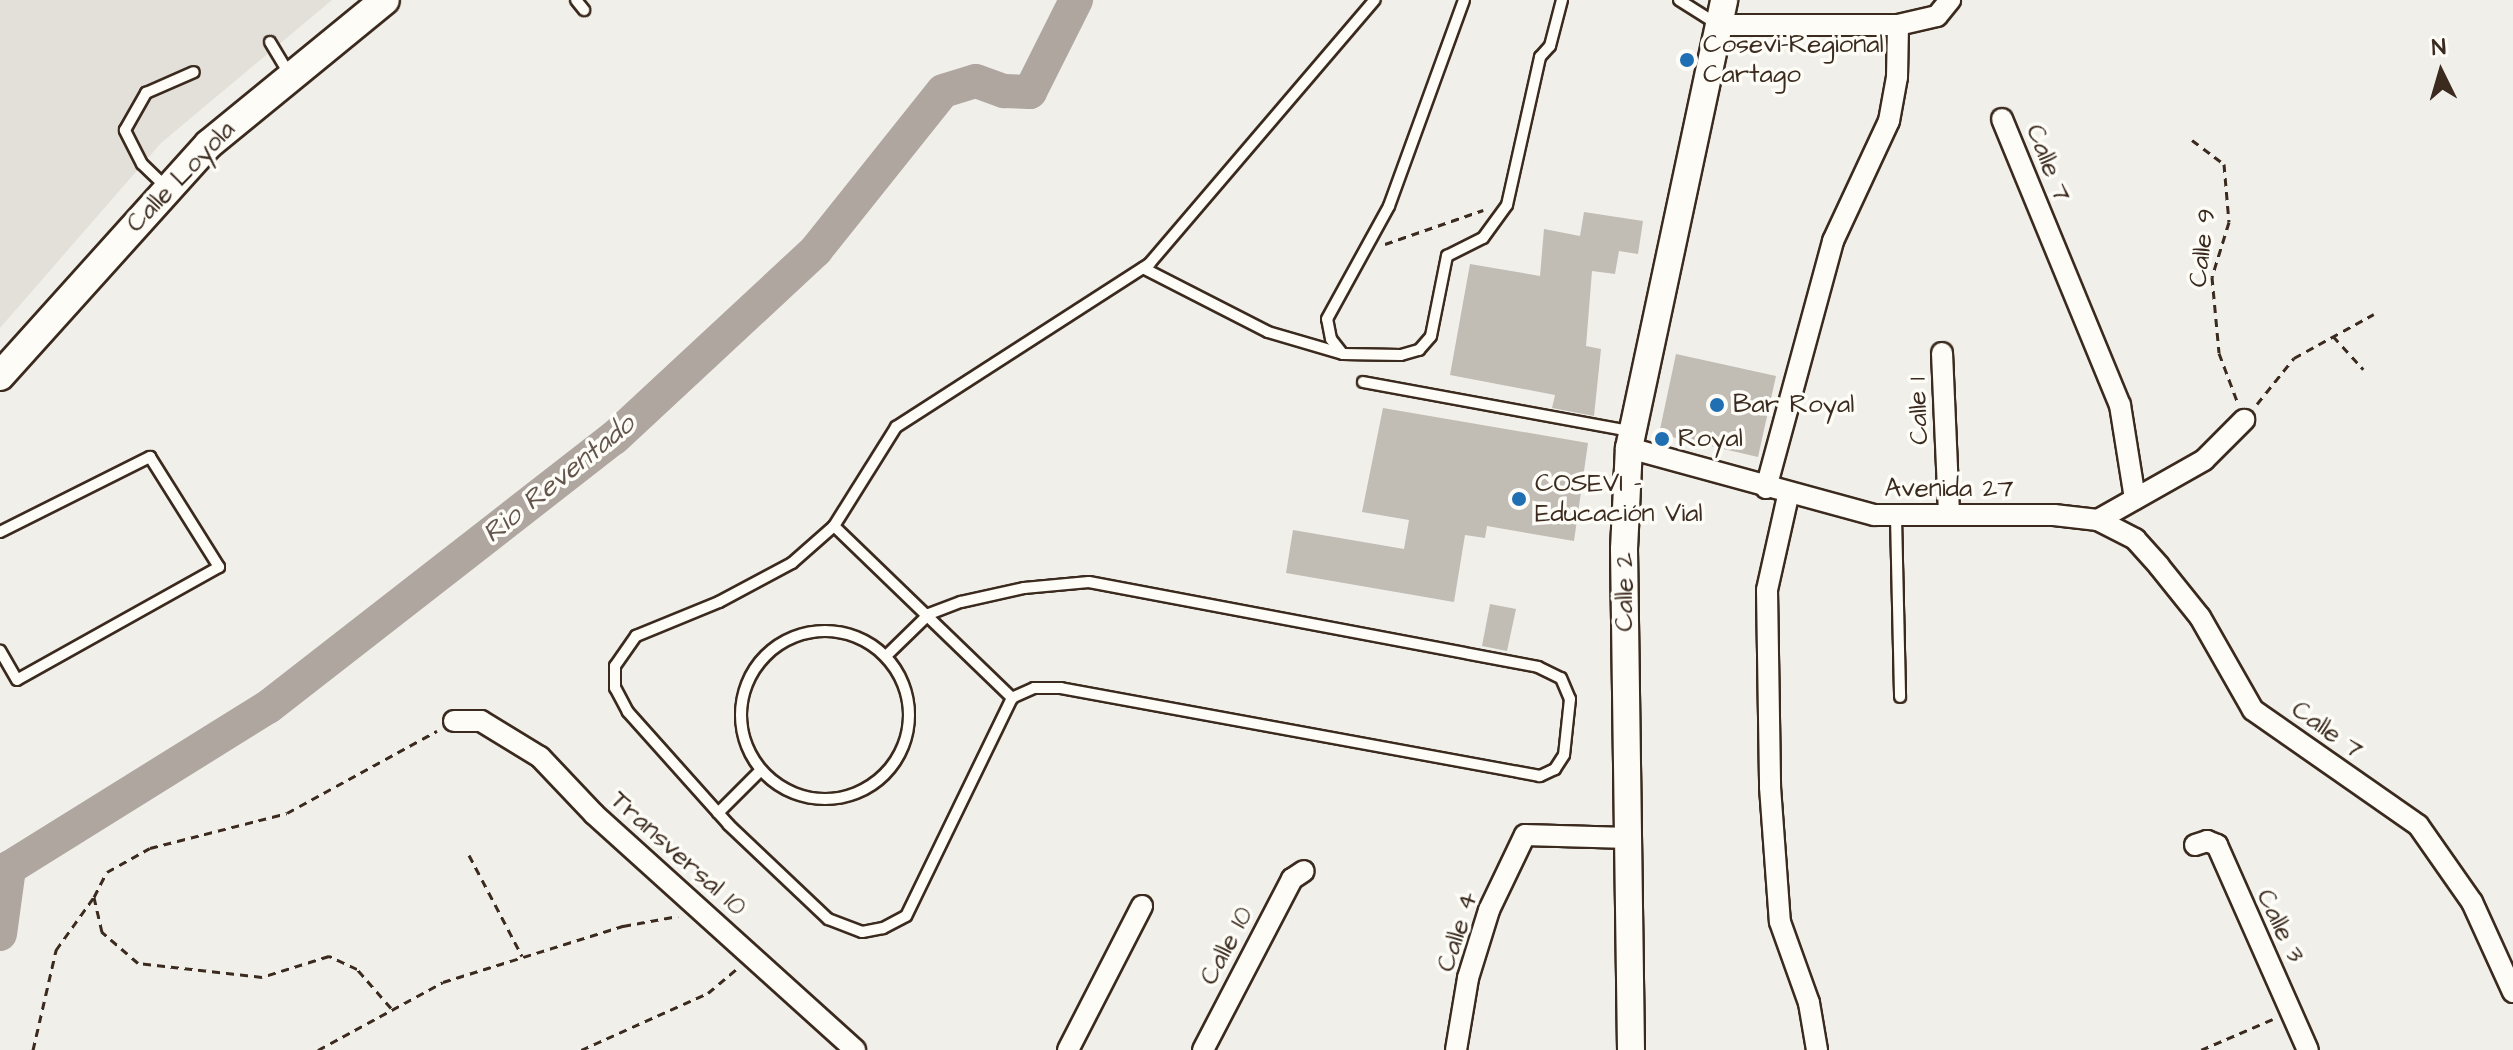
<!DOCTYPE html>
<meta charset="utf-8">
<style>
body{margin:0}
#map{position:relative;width:2513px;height:1050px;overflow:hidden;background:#f1efea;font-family:"Architects Daughter",sans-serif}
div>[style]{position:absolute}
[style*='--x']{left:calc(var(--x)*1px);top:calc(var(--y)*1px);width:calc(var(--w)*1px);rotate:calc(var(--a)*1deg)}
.built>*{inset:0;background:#e3e0da}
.river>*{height:34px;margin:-17px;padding:0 17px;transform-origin:17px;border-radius:17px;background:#aea69f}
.building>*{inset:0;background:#c1bcb4}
.path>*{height:3px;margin-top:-1.5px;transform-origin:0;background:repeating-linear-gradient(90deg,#3b2a1e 0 8px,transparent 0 14px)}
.roads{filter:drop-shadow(2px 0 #3b2a1e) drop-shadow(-2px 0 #3b2a1e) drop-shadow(0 2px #3b2a1e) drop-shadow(0 -2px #3b2a1e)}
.service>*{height:10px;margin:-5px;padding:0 5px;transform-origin:5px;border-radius:5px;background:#fdfcf7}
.service>.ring{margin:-5px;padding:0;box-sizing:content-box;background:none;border:10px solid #fdfcf7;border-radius:50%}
.minor>*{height:20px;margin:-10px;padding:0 10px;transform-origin:10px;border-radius:10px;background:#fdfcf7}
.tertiary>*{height:26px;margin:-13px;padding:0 13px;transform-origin:13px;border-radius:13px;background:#fdfcf7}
.secondary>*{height:28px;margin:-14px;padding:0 14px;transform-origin:14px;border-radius:14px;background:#fdfcf7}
.dots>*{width:22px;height:22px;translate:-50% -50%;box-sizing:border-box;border:4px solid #fdfcf7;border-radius:50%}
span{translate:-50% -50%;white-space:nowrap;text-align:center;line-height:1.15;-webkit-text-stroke:7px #fdfcf7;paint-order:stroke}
.poi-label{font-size:26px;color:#3b2a1e}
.left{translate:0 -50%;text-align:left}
.street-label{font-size:26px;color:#3b2a1e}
.water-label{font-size:28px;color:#63554b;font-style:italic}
.north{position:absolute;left:2401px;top:32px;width:80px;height:80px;-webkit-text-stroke:6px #fdfcf7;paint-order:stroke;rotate:355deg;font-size:22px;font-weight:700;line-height:32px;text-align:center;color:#3b2a1e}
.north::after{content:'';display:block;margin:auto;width:28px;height:36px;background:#3b2a1e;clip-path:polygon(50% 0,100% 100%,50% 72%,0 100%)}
</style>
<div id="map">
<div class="built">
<div style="clip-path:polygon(0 0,332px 0,161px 143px,0 328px)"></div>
</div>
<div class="river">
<div style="--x:0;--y:934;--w:67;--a:-82.2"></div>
<div style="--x:9;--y:868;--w:305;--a:-31.9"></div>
<div style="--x:268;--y:707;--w:438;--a:-37.9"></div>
<div style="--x:614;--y:438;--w:276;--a:-42.9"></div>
<div style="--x:816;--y:250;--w:203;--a:-51.4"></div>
<div style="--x:943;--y:91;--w:34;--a:-17"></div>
<div style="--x:976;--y:81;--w:30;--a:20"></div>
<div style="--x:1004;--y:91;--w:26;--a:2"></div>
<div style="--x:1030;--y:92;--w:103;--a:-63.4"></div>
</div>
<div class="building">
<div style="clip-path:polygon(1584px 212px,1643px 221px,1638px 254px,1619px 251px,1615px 274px,1592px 271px,1586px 346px,1601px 349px,1594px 416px,1552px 408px,1555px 395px,1450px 375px,1470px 264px,1540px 276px,1544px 229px,1580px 236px)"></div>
<div style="clip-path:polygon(1676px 354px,1776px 376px,1758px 457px,1659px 434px)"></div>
<div style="clip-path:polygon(1383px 408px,1588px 443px,1574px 541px,1487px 526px,1485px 538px,1465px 535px,1454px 602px,1286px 573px,1293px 530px,1404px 549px,1409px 520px,1362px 512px)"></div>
<div style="clip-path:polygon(1490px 604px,1516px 609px,1507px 651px,1482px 646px)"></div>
</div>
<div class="path">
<div style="--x:2192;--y:140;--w:40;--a:37"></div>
<div style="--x:2224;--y:164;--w:58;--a:85.1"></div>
<div style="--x:2229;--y:222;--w:58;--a:107.2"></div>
<div style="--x:2212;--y:277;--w:76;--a:84.7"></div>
<div style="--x:2219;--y:353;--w:51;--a:69.4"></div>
<div style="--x:1385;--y:244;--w:104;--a:-19.1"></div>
<div style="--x:2333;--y:336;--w:45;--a:47.7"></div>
<div style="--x:2257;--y:404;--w:59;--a:-51.2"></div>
<div style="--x:2294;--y:358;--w:91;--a:-28.8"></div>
<div style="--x:469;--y:855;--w:114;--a:62.3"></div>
<div style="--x:391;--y:1008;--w:52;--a:-131.1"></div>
<div style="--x:357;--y:969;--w:31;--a:-155"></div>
<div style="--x:329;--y:956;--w:70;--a:162.6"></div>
<div style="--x:262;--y:977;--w:125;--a:-173.6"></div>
<div style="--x:138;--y:963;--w:48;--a:-139.3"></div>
<div style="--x:102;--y:932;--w:36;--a:-103"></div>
<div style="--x:94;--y:897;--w:28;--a:-63"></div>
<div style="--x:107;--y:872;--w:49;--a:-29.2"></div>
<div style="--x:150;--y:848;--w:141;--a:-14.3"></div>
<div style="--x:287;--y:813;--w:171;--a:-28.7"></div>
<div style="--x:33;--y:1050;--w:103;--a:-77"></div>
<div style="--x:56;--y:950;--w:65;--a:-54.4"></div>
<div style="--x:318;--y:1050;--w:142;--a:-28.5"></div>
<div style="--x:443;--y:982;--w:189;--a:-17.3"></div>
<div style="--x:623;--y:926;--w:56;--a:-10.3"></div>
<div style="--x:581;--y:1050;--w:139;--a:-24.2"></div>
<div style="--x:708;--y:993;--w:39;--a:-40"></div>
<div style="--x:2201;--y:1050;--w:78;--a:-23.3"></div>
</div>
<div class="roads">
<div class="service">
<div style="--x:576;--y:0;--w:13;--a:51"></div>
<div style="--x:1679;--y:0;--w:45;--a:32.3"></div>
<div style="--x:270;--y:42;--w:37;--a:59"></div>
<div style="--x:166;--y:187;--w:33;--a:-136"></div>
<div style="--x:142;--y:164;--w:38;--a:-117"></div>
<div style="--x:125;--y:130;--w:43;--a:-60.4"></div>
<div style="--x:146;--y:93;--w:52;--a:-23.6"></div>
<div style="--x:1143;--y:268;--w:140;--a:27.1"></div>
<div style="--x:1268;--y:332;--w:78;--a:16.3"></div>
<div style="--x:1343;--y:354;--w:58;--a:1"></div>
<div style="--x:1401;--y:355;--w:19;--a:-16"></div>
<div style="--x:1419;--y:350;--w:18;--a:-49"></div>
<div style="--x:1431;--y:336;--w:82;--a:-78.7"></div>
<div style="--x:1447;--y:256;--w:40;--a:-26.6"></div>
<div style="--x:1483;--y:238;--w:41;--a:-54"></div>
<div style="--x:1507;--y:205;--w:152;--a:-77.4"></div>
<div style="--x:1540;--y:57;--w:15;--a:-48"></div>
<div style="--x:1550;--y:46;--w:48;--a:-75.4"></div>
<div style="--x:1342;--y:353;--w:18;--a:-128"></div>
<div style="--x:1331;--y:339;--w:20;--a:-101"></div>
<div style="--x:1327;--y:319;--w:129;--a:-61.2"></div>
<div style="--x:1389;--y:206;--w:219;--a:-70"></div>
<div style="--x:1363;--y:382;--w:271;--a:10.4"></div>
<div style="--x:1896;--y:517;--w:180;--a:88.7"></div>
<div style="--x:834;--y:526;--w:248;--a:44"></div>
<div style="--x:0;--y:532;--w:168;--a:-26.6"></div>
<div style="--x:150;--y:457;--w:130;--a:57.9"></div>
<div style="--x:219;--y:567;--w:231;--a:150.8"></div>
<div style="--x:17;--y:680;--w:34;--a:-120"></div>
<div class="ring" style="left:741px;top:631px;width:158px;height:158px"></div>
<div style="--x:886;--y:656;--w:60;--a:-44.3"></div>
<div style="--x:929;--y:614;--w:34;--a:-21"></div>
<div style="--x:961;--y:602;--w:65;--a:-12.5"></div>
<div style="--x:1024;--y:588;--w:65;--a:-5.3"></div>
<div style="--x:1089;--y:582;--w:457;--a:10.7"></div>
<div style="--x:1538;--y:667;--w:25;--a:26"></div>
<div style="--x:1561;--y:678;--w:23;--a:67"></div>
<div style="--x:1570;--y:699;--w:56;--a:96.1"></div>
<div style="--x:1564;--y:755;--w:17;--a:123"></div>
<div style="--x:1555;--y:769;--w:17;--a:155"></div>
<div style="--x:1540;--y:776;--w:487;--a:-169.6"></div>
<div style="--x:1061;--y:688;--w:27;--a:180"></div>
<div style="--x:1034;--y:688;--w:24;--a:156"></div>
<div style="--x:1012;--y:698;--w:242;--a:115.9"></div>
<div style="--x:906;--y:916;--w:26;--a:152"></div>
<div style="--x:883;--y:928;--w:21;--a:169"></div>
<div style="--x:862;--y:932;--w:36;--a:-159"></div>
<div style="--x:828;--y:919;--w:137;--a:-136.5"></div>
<div style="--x:729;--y:825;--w:152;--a:-131.8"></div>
<div style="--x:628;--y:712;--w:27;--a:-118"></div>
<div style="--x:615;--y:688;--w:22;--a:-90"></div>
<div style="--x:615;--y:666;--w:37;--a:-55"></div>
<div style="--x:636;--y:636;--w:90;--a:-22.3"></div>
<div style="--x:719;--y:602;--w:83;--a:-28.1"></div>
<div style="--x:792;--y:563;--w:56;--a:-41.4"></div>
<div style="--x:834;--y:526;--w:117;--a:-57.9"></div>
<div style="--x:896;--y:427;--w:302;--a:-32.8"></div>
<div style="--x:1150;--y:263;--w:346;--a:-49.5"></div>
<div style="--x:718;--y:813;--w:61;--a:-45"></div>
</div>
<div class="minor">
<div style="--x:1719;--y:25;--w:179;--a:0"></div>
<div style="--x:1898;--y:25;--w:40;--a:-13"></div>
<div style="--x:1937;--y:16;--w:21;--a:-51"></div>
<div style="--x:2002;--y:119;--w:309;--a:67.6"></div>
<div style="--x:2120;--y:405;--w:95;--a:80.9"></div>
<div style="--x:1942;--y:353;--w:162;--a:87.5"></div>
<div style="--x:1629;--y:448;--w:254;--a:15.3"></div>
<div style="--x:1874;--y:515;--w:180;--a:0"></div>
<div style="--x:2054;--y:515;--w:44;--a:6.5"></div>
<div style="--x:2098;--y:520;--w:122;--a:-29.5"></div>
<div style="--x:2204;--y:460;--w:57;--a:-45"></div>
<div style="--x:1766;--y:488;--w:256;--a:-74.8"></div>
<div style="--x:1833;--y:241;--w:132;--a:-65"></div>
<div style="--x:1889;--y:121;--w:45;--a:-79.7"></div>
<div style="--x:1897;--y:77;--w:52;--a:-88.9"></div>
<div style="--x:1788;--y:496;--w:96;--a:102.6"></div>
<div style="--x:1767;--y:590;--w:197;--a:89.1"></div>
<div style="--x:1770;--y:787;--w:135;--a:85.8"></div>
<div style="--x:1780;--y:922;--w:86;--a:70.3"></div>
<div style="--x:1809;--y:1003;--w:48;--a:80.3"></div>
<div style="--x:2098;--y:520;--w:42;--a:27.2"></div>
<div style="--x:2135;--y:539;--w:36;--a:48"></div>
<div style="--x:2159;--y:566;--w:65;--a:51.2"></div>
<div style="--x:2200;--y:617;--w:107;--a:60.3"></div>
<div style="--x:2253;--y:710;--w:201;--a:34.9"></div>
<div style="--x:2418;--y:825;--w:94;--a:55"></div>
<div style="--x:2472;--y:902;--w:99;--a:65.5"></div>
<div style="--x:454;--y:721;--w:27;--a:0"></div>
<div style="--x:481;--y:721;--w:69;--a:31.4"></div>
<div style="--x:540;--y:757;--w:79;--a:46.5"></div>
<div style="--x:594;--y:814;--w:352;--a:42.1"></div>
<div style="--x:2195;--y:845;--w:13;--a:-18"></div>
<div style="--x:2207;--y:841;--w:11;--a:22"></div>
<div style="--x:2217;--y:845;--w:224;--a:66.1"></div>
<div style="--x:1068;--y:1050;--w:162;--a:-62.8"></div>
<div style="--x:1203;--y:1050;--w:193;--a:-62.5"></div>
<div style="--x:1292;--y:879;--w:14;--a:-34"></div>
<div style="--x:1456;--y:1050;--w:73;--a:-80.5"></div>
<div style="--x:1468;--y:978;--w:71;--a:-72.8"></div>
<div style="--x:1489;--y:910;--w:83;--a:-64.4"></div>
<div style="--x:1525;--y:835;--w:102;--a:1.7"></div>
</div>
<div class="tertiary">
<div style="--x:1631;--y:1050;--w:501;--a:-90.8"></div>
<div style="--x:1624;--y:549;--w:101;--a:-87.2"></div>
<div style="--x:1629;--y:448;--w:458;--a:-78"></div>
</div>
<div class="secondary">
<div style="--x:0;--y:376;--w:312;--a:-48"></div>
<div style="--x:209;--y:144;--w:227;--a:-39.3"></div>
</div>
</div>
<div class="dots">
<div style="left:1687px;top:60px;background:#1f6fb2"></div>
<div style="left:1717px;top:405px;background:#1f6fb2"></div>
<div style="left:1662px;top:439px;background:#1f6fb2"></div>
<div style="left:1519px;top:499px;background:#1f6fb2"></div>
</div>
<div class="poi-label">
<span class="left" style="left:1703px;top:60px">Cosevi-Regional<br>Cartago</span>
<span class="left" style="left:1733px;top:405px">Bar Royal</span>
<span class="left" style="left:1678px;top:439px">Royal</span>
<span class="left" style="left:1535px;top:499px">COSEVI -<br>Educación Vial</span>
</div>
<div class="street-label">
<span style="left:2048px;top:163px;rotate:68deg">Calle 7</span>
<span style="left:181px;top:177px;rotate:-46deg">Calle Loyola</span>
<span style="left:2203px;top:248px;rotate:-83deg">Calle 9</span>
<span style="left:1919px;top:411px;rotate:-92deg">Calle 1</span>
<span style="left:1949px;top:489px">Avenida 27</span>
<span style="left:1625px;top:592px;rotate:-90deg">Calle 2</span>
<span style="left:2327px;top:730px;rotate:35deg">Calle 7</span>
<span style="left:678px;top:854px;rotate:42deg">Transversal 10</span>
<span style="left:2280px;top:926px;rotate:64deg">Calle 3</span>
<span style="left:1458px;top:932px;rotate:-72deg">Calle 4</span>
<span style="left:1227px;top:946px;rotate:-62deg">Calle 10</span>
</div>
<div class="water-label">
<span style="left:559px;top:479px;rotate:-39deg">Rio Reventado</span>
</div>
<div class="north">N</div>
</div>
